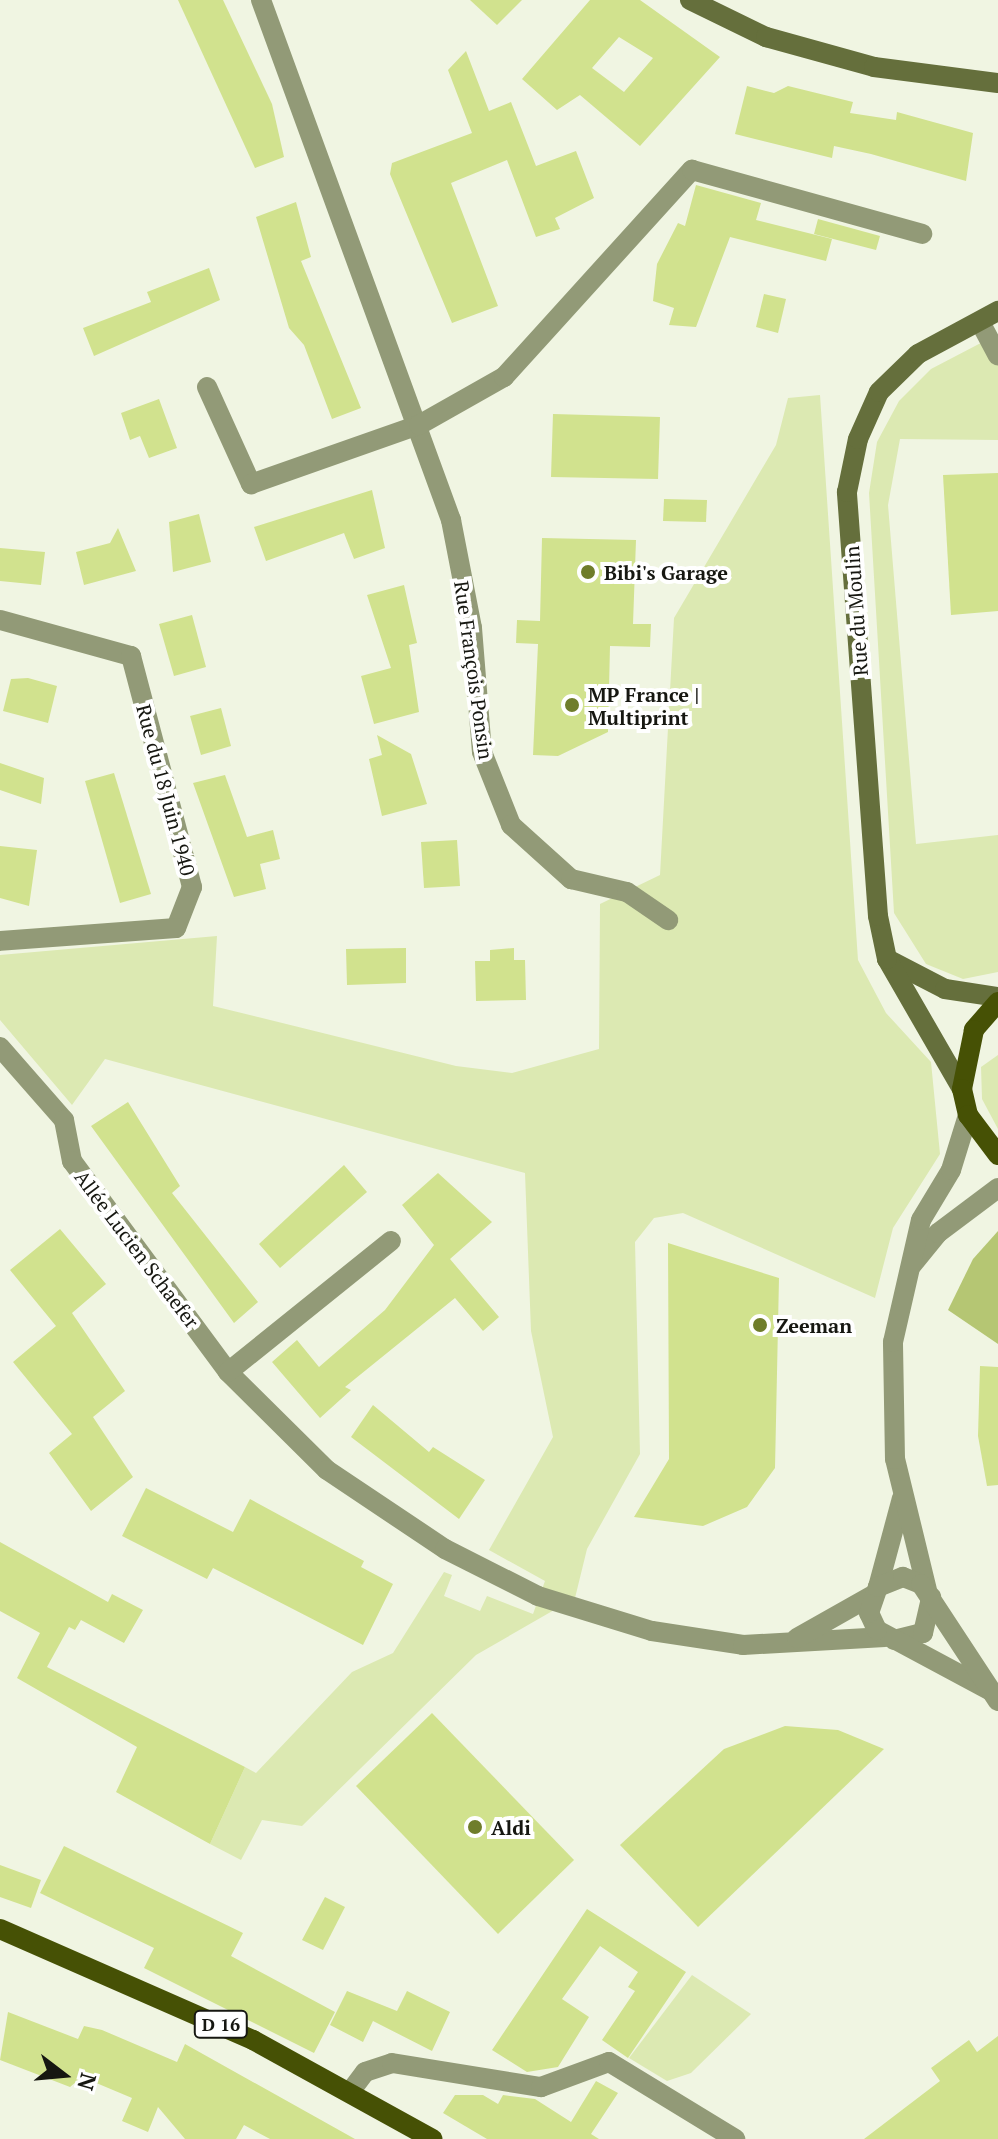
<!DOCTYPE html>
<meta charset="utf-8">
<style>
body{margin:0}
#map{position:relative;width:998px;height:2139px;overflow:hidden;background:#f0f5e2;font-family:"PT Serif",serif}
div>[style]{position:absolute}
[style*='--x']{left:calc(var(--x)*1px);top:calc(var(--y)*1px);width:calc(var(--w)*1px);rotate:calc(var(--a)*1deg)}
.green>*{inset:0;background:#dce9b2}
.water>*{inset:0;background:#b5c673}
.building>*{inset:0;background:#d1e28e}
.minor>*{height:20px;margin:-10px;padding:0 10px;transform-origin:10px;border-radius:10px;background:#929a77}
.secondary>*{height:20px;margin:-10px;padding:0 10px;transform-origin:10px;border-radius:10px;background:#656f3c}
.primary>*{height:20px;margin:-10px;padding:0 10px;transform-origin:10px;border-radius:10px;background:#465105}
.dots>*{width:22px;height:22px;translate:-50% -50%;box-sizing:border-box;border:4px solid #fff;border-radius:50%}
span{translate:-50% -50%;white-space:nowrap;text-align:center;line-height:1.15;-webkit-text-stroke:8px #fff;paint-order:stroke}
.shield-label span{padding:2px 6px;background:#fff;border:2px solid;border-radius:6px;-webkit-text-stroke-width:0}
.shield-label{font-size:18px;color:#161711;font-weight:700}
.poi-label{font-size:20px;color:#161711;font-weight:700}
.left{translate:0 -50%;text-align:left}
.street-label{font-size:20px;color:#161711}
.north{position:absolute;left:24px;top:2035px;width:80px;height:80px;-webkit-text-stroke:6px #fff;paint-order:stroke;rotate:106deg;font-size:22px;font-weight:700;line-height:32px;text-align:center;color:#161711}
.north::after{content:'';display:block;margin:auto;width:28px;height:36px;background:#161711;clip-path:polygon(50% 0,100% 100%,50% 72%,0 100%)}
</style>
<div id="map">
<div class="green">
<div style="clip-path:polygon(998px 334px,998px 440px,900px 439px,888px 505px,916px 844px,998px 835px,998px 972px,963px 979px,926px 964px,894px 913px,869px 493px,877px 442px,899px 401px,931px 369px)"></div>
<div style="clip-path:polygon(820px 395px,858px 960px,886px 1013px,931px 1062px,940px 1154px,893px 1228px,875px 1298px,683px 1213px,654px 1218px,635px 1242px,640px 1454px,587px 1549px,575px 1598px,476px 1655px,302px 1826px,262px 1820px,241px 1860px,210px 1844px,245px 1767px,256px 1773px,352px 1672px,393px 1653px,444px 1572px,452px 1575px,444px 1596px,480px 1611px,487px 1596px,533px 1614px,545px 1581px,489px 1550px,553px 1437px,531px 1331px,525px 1173px,105px 1059px,72px 1105px,0 1020px,0 955px,217px 936px,213px 1006px,456px 1066px,512px 1073px,599px 1049px,600px 904px,660px 875px,674px 618px,776px 445px,788px 398px)"></div>
<div style="clip-path:polygon(998px 1055px,998px 1129px,982px 1099px,981px 1067px)"></div>
<div style="clip-path:polygon(692px 1975px,751px 2014px,691px 2073px,667px 2081px,629px 2058px)"></div>
</div>
<div class="water">
<div style="clip-path:polygon(998px 1231px,998px 1344px,948px 1310px,973px 1259px)"></div>
</div>
<div class="building">
<div style="clip-path:polygon(178px 0,223px 0,272px 104px,284px 157px,255px 168px)"></div>
<div style="clip-path:polygon(470px 0,522px 0,497px 25px)"></div>
<div style="clip-path:polygon(evenodd,590px 0,640px 0,720px 57px,640px 146px,580px 95px,557px 110px,522px 79px,590px 0,619px 37px,653px 58px,624px 92px,592px 68px,619px 37px)"></div>
<div style="clip-path:polygon(466px 51px,489px 111px,511px 102px,536px 166px,576px 151px,594px 198px,555px 218px,560px 229px,536px 237px,507px 160px,451px 183px,498px 306px,452px 323px,390px 174px,392px 163px,472px 133px,448px 70px)"></div>
<div style="clip-path:polygon(747px 86px,774px 93px,788px 86px,853px 102px,850px 113px,896px 120px,897px 112px,973px 133px,966px 181px,871px 154px,834px 146px,832px 158px,735px 134px)"></div>
<div style="clip-path:polygon(696px 185px,761px 203px,756px 220px,832px 239px,826px 261px,730px 237px,696px 327px,669px 325px,674px 308px,653px 301px,657px 264px,678px 223px,685px 226px)"></div>
<div style="clip-path:polygon(296px 202px,311px 257px,301px 261px,361px 408px,332px 419px,304px 345px,289px 328px,256px 217px)"></div>
<div style="clip-path:polygon(818px 219px,880px 236px,876px 250px,814px 234px)"></div>
<div style="clip-path:polygon(209px 268px,220px 300px,94px 356px,83px 328px,151px 302px,147px 292px)"></div>
<div style="clip-path:polygon(764px 294px,786px 299px,778px 333px,756px 327px)"></div>
<div style="clip-path:polygon(159px 399px,177px 448px,149px 458px,140px 436px,130px 440px,121px 413px)"></div>
<div style="clip-path:polygon(553px 414px,660px 417px,658px 479px,551px 477px)"></div>
<div style="clip-path:polygon(998px 473px,998px 611px,951px 615px,943px 475px)"></div>
<div style="clip-path:polygon(372px 490px,385px 548px,354px 559px,344px 533px,266px 561px,254px 527px)"></div>
<div style="clip-path:polygon(664px 499px,707px 500px,706px 522px,663px 521px)"></div>
<div style="clip-path:polygon(199px 514px,211px 562px,173px 572px,169px 522px)"></div>
<div style="clip-path:polygon(118px 528px,136px 571px,84px 585px,76px 552px,110px 543px)"></div>
<div style="clip-path:polygon(542px 538px,636px 540px,633px 624px,651px 624px,650px 647px,610px 646px,608px 732px,558px 756px,533px 755px,538px 644px,516px 643px,517px 620px,540px 621px)"></div>
<div style="clip-path:polygon(0 548px,45px 552px,41px 585px,0 581px)"></div>
<div style="clip-path:polygon(404px 585px,417px 643px,409px 645px,419px 712px,374px 724px,361px 676px,391px 668px,367px 595px)"></div>
<div style="clip-path:polygon(192px 615px,206px 667px,174px 676px,159px 624px)"></div>
<div style="clip-path:polygon(28px 678px,57px 686px,48px 723px,3px 711px,11px 679px)"></div>
<div style="clip-path:polygon(221px 708px,231px 746px,201px 755px,190px 716px)"></div>
<div style="clip-path:polygon(377px 735px,411px 754px,427px 804px,382px 816px,369px 759px,382px 755px)"></div>
<div style="clip-path:polygon(0 763px,44px 778px,41px 804px,0 790px)"></div>
<div style="clip-path:polygon(114px 773px,151px 894px,120px 903px,85px 781px)"></div>
<div style="clip-path:polygon(225px 775px,247px 837px,273px 830px,280px 859px,260px 864px,266px 889px,234px 897px,193px 783px)"></div>
<div style="clip-path:polygon(457px 840px,460px 886px,424px 888px,421px 842px)"></div>
<div style="clip-path:polygon(0 846px,37px 850px,29px 906px,0 898px)"></div>
<div style="clip-path:polygon(406px 948px,406px 983px,347px 985px,346px 949px)"></div>
<div style="clip-path:polygon(514px 948px,514px 960px,525px 960px,526px 1000px,476px 1001px,475px 961px,490px 961px,490px 950px)"></div>
<div style="clip-path:polygon(128px 1102px,180px 1186px,172px 1193px,258px 1302px,234px 1323px,91px 1126px)"></div>
<div style="clip-path:polygon(344px 1165px,367px 1192px,280px 1268px,259px 1244px)"></div>
<div style="clip-path:polygon(438px 1173px,492px 1222px,450px 1259px,499px 1317px,483px 1331px,455px 1298px,345px 1387px,351px 1390px,320px 1418px,272px 1362px,297px 1340px,319px 1367px,385px 1310px,434px 1245px,402px 1205px)"></div>
<div style="clip-path:polygon(60px 1229px,106px 1284px,72px 1313px,125px 1391px,93px 1417px,133px 1477px,91px 1511px,49px 1453px,72px 1434px,13px 1362px,56px 1326px,10px 1270px)"></div>
<div style="clip-path:polygon(668px 1243px,779px 1278px,775px 1468px,747px 1507px,703px 1526px,634px 1517px,669px 1459px)"></div>
<div style="clip-path:polygon(980px 1366px,998px 1367px,998px 1485px,987px 1486px,978px 1436px)"></div>
<div style="clip-path:polygon(373px 1405px,429px 1452px,433px 1447px,485px 1480px,459px 1519px,351px 1437px)"></div>
<div style="clip-path:polygon(146px 1488px,233px 1532px,250px 1499px,364px 1561px,361px 1567px,393px 1584px,363px 1645px,213px 1568px,207px 1579px,122px 1536px)"></div>
<div style="clip-path:polygon(0 1542px,108px 1602px,112px 1594px,143px 1610px,124px 1643px,81px 1620px,75px 1630px,69px 1627px,47px 1667px,245px 1767px,210px 1844px,116px 1792px,137px 1747px,17px 1678px,40px 1633px,0 1611px)"></div>
<div style="clip-path:polygon(432px 1713px,574px 1860px,498px 1934px,356px 1786px)"></div>
<div style="clip-path:polygon(785px 1726px,838px 1730px,884px 1749px,698px 1927px,620px 1845px,724px 1749px)"></div>
<div style="clip-path:polygon(64px 1846px,243px 1933px,231px 1956px,335px 2012px,314px 2053px,144px 1968px,154px 1948px,40px 1893px)"></div>
<div style="clip-path:polygon(0 1865px,41px 1880px,31px 1908px,0 1897px)"></div>
<div style="clip-path:polygon(325px 1897px,345px 1907px,323px 1950px,302px 1940px)"></div>
<div style="clip-path:polygon(587px 1909px,686px 1972px,628px 2058px,602px 2040px,635px 1991px,628px 1987px,638px 1972px,600px 1946px,562px 1999px,589px 2017px,558px 2067px,527px 2072px,492px 2050px)"></div>
<div style="clip-path:polygon(347px 1991px,397px 2011px,407px 1991px,450px 2012px,432px 2051px,373px 2021px,363px 2042px,330px 2025px)"></div>
<div style="clip-path:polygon(8px 2012px,78px 2039px,84px 2026px,102px 2030px,177px 2062px,185px 2044px,355px 2139px,270px 2139px,244px 2125px,236px 2139px,185px 2139px,158px 2107px,148px 2132px,122px 2121px,132px 2098px,82px 2077px,70px 2087px,0 2060px)"></div>
<div style="clip-path:polygon(998px 2036px,998px 2139px,864px 2139px,940px 2081px,931px 2068px,969px 2040px,977px 2052px)"></div>
<div style="clip-path:polygon(596px 2081px,618px 2093px,591px 2134px,599px 2139px,487px 2139px,443px 2113px,455px 2095px,483px 2095px,498px 2104px,503px 2095px,535px 2099px,571px 2122px)"></div>
</div>
<div class="minor">
<div style="--x:261;--y:0;--w:554;--a:69.93"></div>
<div style="--x:451;--y:520;--w:110;--a:79"></div>
<div style="--x:472;--y:628;--w:124;--a:85.4"></div>
<div style="--x:482;--y:752;--w:79;--a:68.3"></div>
<div style="--x:511;--y:825;--w:81;--a:42"></div>
<div style="--x:571;--y:879;--w:57;--a:13.1"></div>
<div style="--x:627;--y:892;--w:50;--a:34.3"></div>
<div style="--x:980;--y:322;--w:38;--a:62"></div>
<div style="--x:207;--y:387;--w:107;--a:65.6"></div>
<div style="--x:251;--y:484;--w:178;--a:-19.4"></div>
<div style="--x:419;--y:425;--w:98;--a:-29.5"></div>
<div style="--x:504;--y:377;--w:280;--a:-47.8"></div>
<div style="--x:692;--y:170;--w:239;--a:15.5"></div>
<div style="--x:0;--y:620;--w:136;--a:15.4"></div>
<div style="--x:131;--y:656;--w:239;--a:75.2"></div>
<div style="--x:192;--y:887;--w:44;--a:111.3"></div>
<div style="--x:176;--y:928;--w:176;--a:175.8"></div>
<div style="--x:0;--y:1047;--w:97;--a:48.8"></div>
<div style="--x:64;--y:1120;--w:42;--a:79"></div>
<div style="--x:72;--y:1161;--w:262;--a:53.5"></div>
<div style="--x:228;--y:1372;--w:139;--a:44.7"></div>
<div style="--x:327;--y:1470;--w:142;--a:33.8"></div>
<div style="--x:445;--y:1549;--w:104;--a:26.8"></div>
<div style="--x:538;--y:1596;--w:119;--a:17.1"></div>
<div style="--x:652;--y:1631;--w:92;--a:8.7"></div>
<div style="--x:743;--y:1645;--w:142;--a:-3.2"></div>
<div style="--x:912;--y:1265;--w:41;--a:-50.9"></div>
<div style="--x:938;--y:1233;--w:75;--a:-36.9"></div>
<div style="--x:228;--y:1372;--w:209;--a:-38.8"></div>
<div style="--x:878;--y:1587;--w:92;--a:-74.9"></div>
<div style="--x:927;--y:1590;--w:135;--a:-103.7"></div>
<div style="--x:895;--y:1459;--w:117;--a:-91"></div>
<div style="--x:893;--y:1342;--w:125;--a:-77.1"></div>
<div style="--x:921;--y:1220;--w:58;--a:-59"></div>
<div style="--x:951;--y:1170;--w:58;--a:-72.8"></div>
<div style="--x:797;--y:1638;--w:87;--a:-29.5"></div>
<div style="--x:894;--y:1640;--w:30;--a:-14"></div>
<div style="--x:923;--y:1633;--w:37;--a:-77"></div>
<div style="--x:989;--y:1690;--w:127;--a:-151.8"></div>
<div style="--x:877;--y:1630;--w:19;--a:-115"></div>
<div style="--x:869;--y:1613;--w:28;--a:-71"></div>
<div style="--x:878;--y:1587;--w:27;--a:-22"></div>
<div style="--x:903;--y:1577;--w:19;--a:21"></div>
<div style="--x:921;--y:1584;--w:140;--a:56.7"></div>
<div style="--x:350;--y:2092;--w:25;--a:-53"></div>
<div style="--x:365;--y:2072;--w:28;--a:-18"></div>
<div style="--x:392;--y:2063;--w:151;--a:9.2"></div>
<div style="--x:541;--y:2087;--w:72;--a:-20.2"></div>
<div style="--x:609;--y:2062;--w:148;--a:31.4"></div>
</div>
<div class="secondary">
<div style="--x:690;--y:0;--w:85;--a:26"></div>
<div style="--x:766;--y:37;--w:112;--a:15.5"></div>
<div style="--x:874;--y:67;--w:125;--a:7.4"></div>
<div style="--x:887;--y:959;--w:65;--a:27.3"></div>
<div style="--x:945;--y:989;--w:54;--a:8.6"></div>
<div style="--x:962;--y:1089;--w:150;--a:-120"></div>
<div style="--x:887;--y:959;--w:44;--a:-101.8"></div>
<div style="--x:878;--y:916;--w:425;--a:-94.2"></div>
<div style="--x:847;--y:492;--w:54;--a:-78.3"></div>
<div style="--x:858;--y:439;--w:51;--a:-65.9"></div>
<div style="--x:879;--y:392;--w:54;--a:-44.3"></div>
<div style="--x:918;--y:354;--w:91;--a:-28.3"></div>
</div>
<div class="primary">
<div style="--x:998;--y:1002;--w:37;--a:131"></div>
<div style="--x:974;--y:1030;--w:60;--a:101.5"></div>
<div style="--x:962;--y:1089;--w:27;--a:77"></div>
<div style="--x:968;--y:1115;--w:50;--a:53.1"></div>
<div style="--x:0;--y:1929;--w:276;--a:23.7"></div>
<div style="--x:253;--y:2040;--w:205;--a:28.9"></div>
</div>
<div class="dots">
<div style="left:588px;top:572px;background:#6f7d2b"></div>
<div style="left:572px;top:705px;background:#6f7d2b"></div>
<div style="left:760px;top:1325px;background:#6f7d2b"></div>
<div style="left:475px;top:1827px;background:#6f7d2b"></div>
</div>
<div class="shield-label">
<span style="left:221px;top:2024px">D 16</span>
</div>
<div class="poi-label">
<span class="left" style="left:604px;top:572px">Bibi's Garage</span>
<span class="left" style="left:588px;top:706px">MP France |<br>Multiprint</span>
<span class="left" style="left:776px;top:1325px">Zeeman</span>
<span class="left" style="left:491px;top:1827px">Aldi</span>
</div>
<div class="street-label">
<span style="left:856px;top:611px;rotate:-94deg">Rue du Moulin</span>
<span style="left:474px;top:670px;rotate:82deg">Rue François Ponsin</span>
<span style="left:166px;top:790px;rotate:75deg">Rue du 18 Juin 1940</span>
<span style="left:137px;top:1249px;rotate:53deg">Allée Lucien Schaefer</span>
</div>
<div class="north">N</div>
</div>
